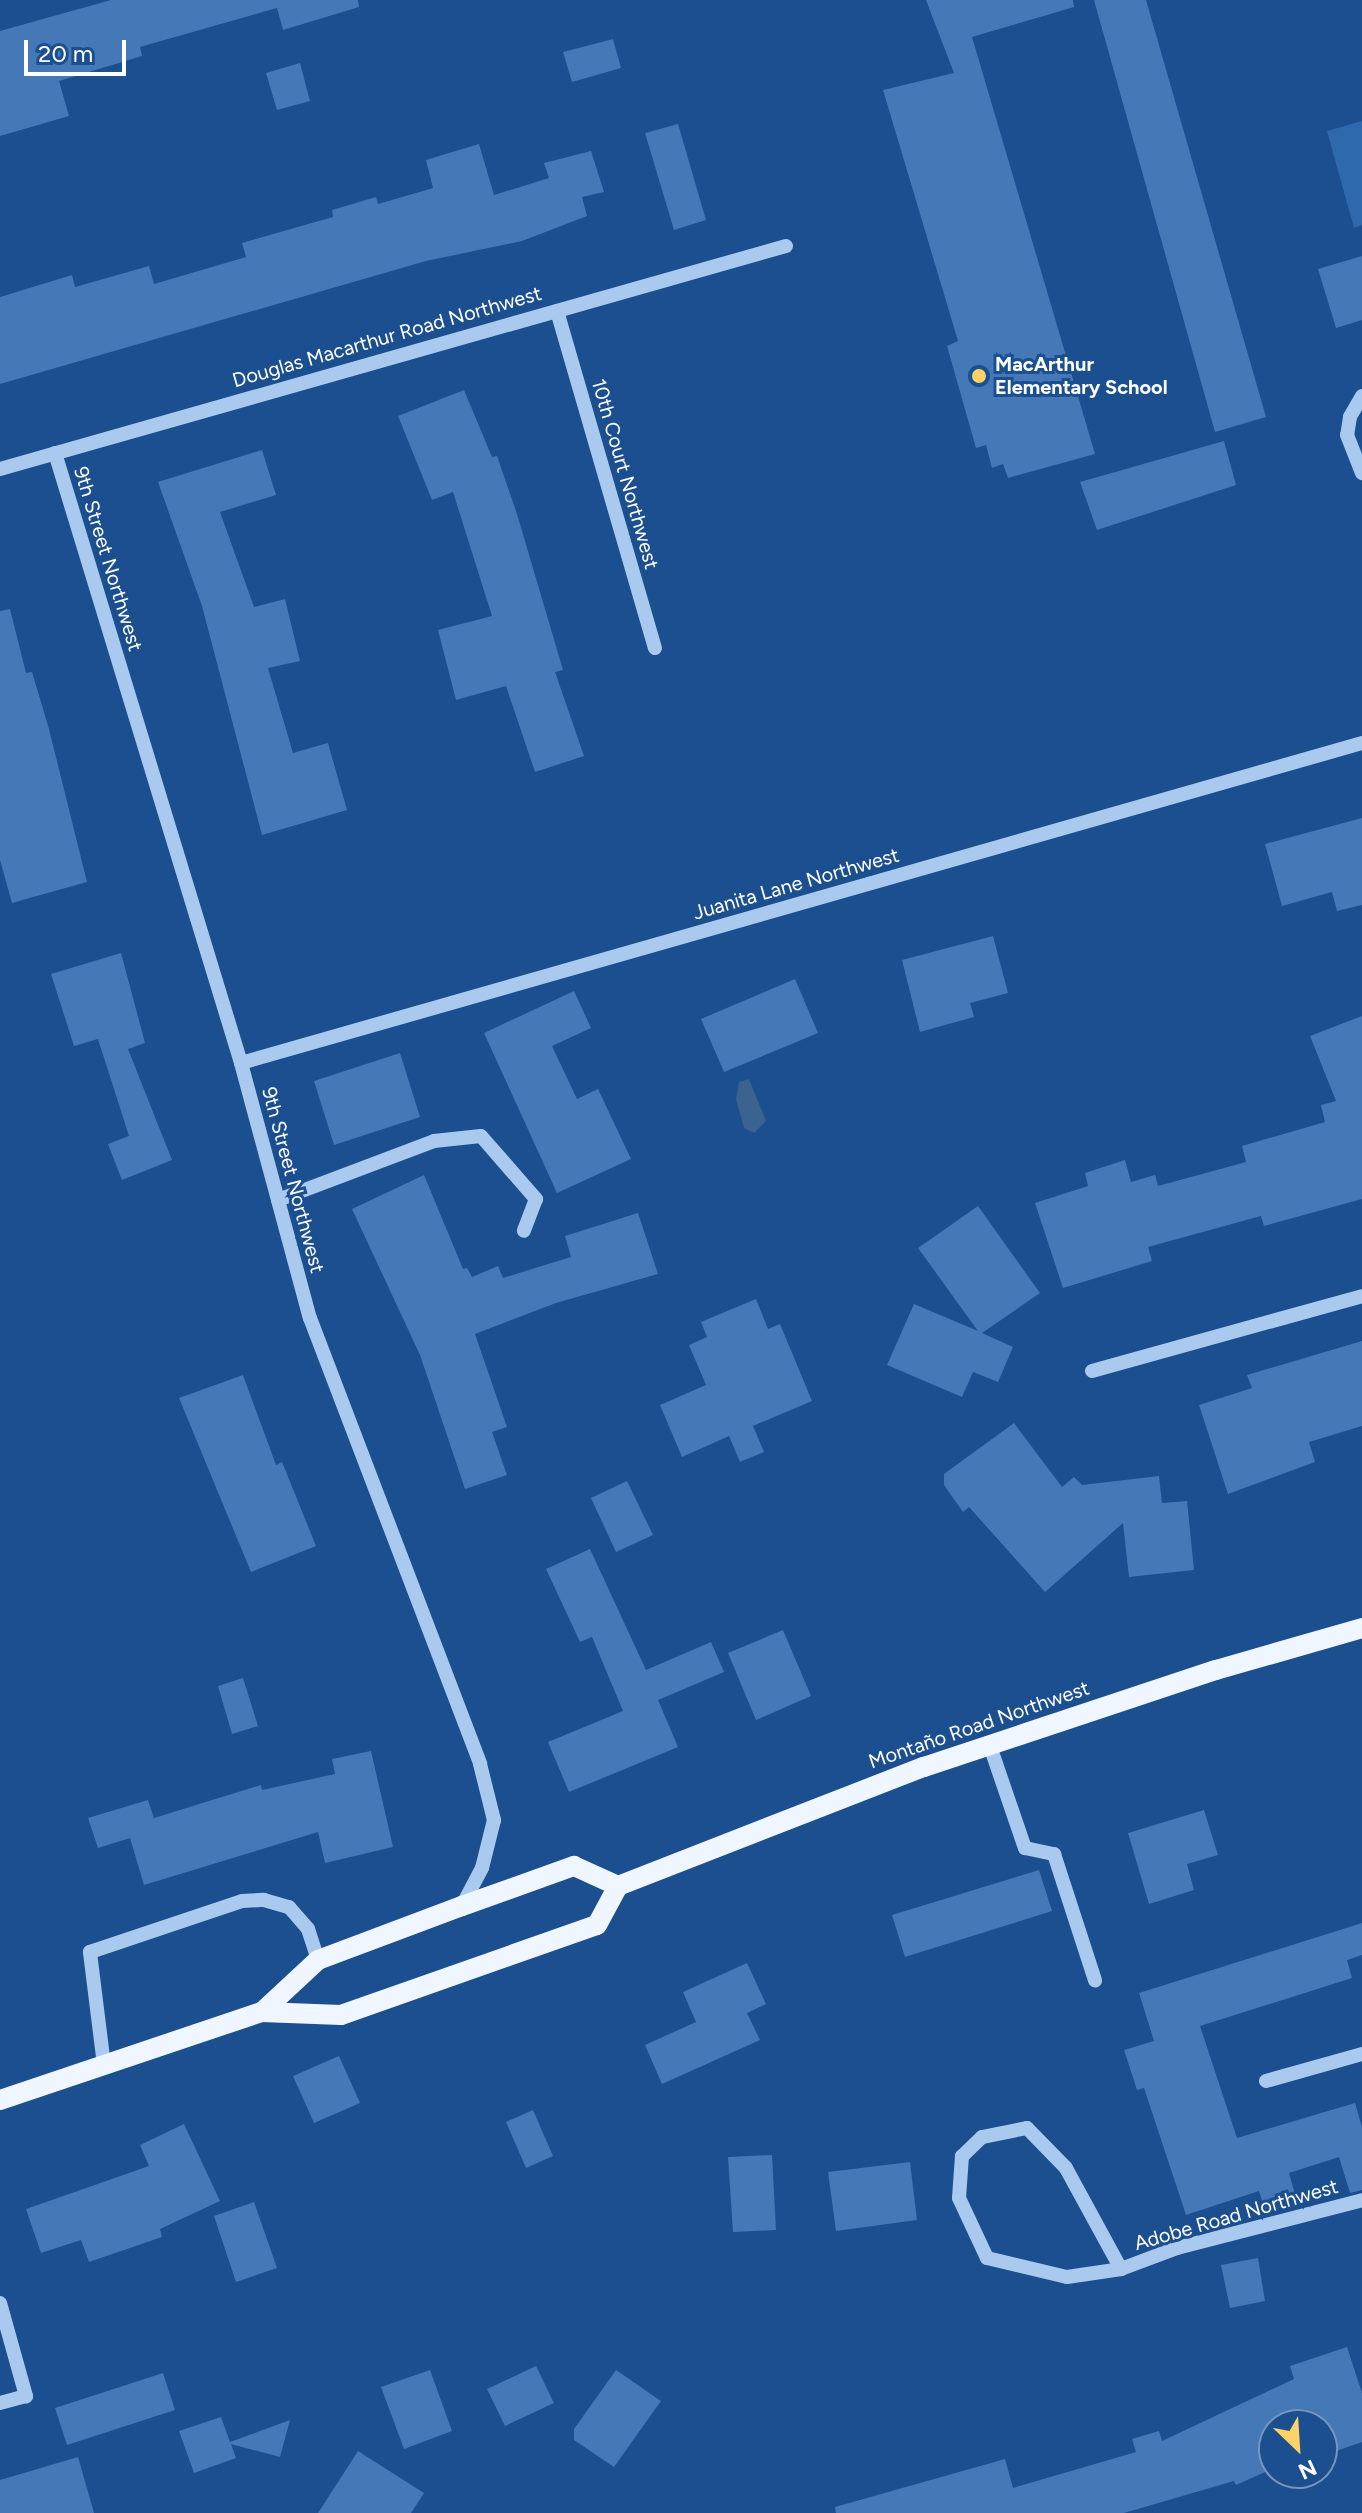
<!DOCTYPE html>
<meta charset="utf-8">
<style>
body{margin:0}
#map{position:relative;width:1362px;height:2513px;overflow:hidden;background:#1b4f8f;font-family:Figtree,sans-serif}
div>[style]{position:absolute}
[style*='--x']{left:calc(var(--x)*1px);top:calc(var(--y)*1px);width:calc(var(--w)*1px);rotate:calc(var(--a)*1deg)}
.green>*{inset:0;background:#2e69ad}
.water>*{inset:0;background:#3c6290}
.building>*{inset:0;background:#4478b7}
.minor>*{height:14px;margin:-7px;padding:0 7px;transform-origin:7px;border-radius:7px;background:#a9c9ee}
.major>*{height:20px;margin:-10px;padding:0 10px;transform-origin:10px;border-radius:10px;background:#f0f6ff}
.dots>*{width:22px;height:22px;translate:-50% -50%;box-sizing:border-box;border:4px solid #1b4f8f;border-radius:50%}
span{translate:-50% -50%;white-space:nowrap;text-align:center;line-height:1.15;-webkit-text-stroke:6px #1b4f8f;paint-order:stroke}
.street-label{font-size:20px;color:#fff}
.poi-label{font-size:20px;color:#fff;font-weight:700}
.left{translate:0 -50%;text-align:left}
.north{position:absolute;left:1258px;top:2409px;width:80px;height:80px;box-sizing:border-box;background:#1b4f8f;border:2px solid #7695bc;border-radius:50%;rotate:155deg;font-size:22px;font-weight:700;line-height:32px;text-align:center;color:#fff}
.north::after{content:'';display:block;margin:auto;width:28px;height:36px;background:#ffd166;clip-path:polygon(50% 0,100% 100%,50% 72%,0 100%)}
.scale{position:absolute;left:24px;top:40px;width:102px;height:36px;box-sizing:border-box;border:4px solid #fff;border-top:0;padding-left:10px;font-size:24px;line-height:28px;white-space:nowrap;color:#fff;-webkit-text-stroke:6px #1b4f8f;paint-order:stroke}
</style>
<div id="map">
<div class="green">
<div style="clip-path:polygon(1362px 121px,1362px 225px,1354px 228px,1327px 131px)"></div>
</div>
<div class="water">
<div style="clip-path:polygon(749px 1079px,766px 1121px,754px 1133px,744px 1128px,736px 1099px,739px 1082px)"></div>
</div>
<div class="building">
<div style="clip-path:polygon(111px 0,358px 0,359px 7px,283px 30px,277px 8px,140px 47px,142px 56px,59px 81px,69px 116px,0 136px,0 31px)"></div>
<div style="clip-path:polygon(926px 0,1073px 0,1074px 7px,972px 37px,1095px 454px,1008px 478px,1003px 464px,992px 468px,986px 445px,976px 448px,947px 346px,958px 341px,883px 90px,954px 73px)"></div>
<div style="clip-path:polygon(1094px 0,1146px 0,1266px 417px,1215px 432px)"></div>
<div style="clip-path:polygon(613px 39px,621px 68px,572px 82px,563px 52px)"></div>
<div style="clip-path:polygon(300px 63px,310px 101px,277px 110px,266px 73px)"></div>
<div style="clip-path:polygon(678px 124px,706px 220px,674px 230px,645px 133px)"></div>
<div style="clip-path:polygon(479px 144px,494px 195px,549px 178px,544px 163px,591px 151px,604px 192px,582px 197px,587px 216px,522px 241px,426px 261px,0 384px,0 297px,72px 275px,75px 287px,149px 266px,154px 284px,246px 257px,242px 243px,333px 217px,332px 210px,376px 197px,378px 204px,433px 188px,426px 160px)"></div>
<div style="clip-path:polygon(1362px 256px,1362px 320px,1336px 328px,1318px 269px)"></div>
<div style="clip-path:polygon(464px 390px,492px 457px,497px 456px,517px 514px,563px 670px,555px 672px,584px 756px,535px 772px,506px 686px,456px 700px,438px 630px,492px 616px,453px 492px,432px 500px,398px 416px)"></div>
<div style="clip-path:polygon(1224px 441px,1236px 485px,1097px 530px,1080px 482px)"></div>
<div style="clip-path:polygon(262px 450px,276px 495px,220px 512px,254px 607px,285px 599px,300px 661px,268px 668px,293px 753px,328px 743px,347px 810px,262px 835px,202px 606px,158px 482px)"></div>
<div style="clip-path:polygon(10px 609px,26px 673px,32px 672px,49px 729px,87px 882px,12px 903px,0 860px,0 611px)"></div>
<div style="clip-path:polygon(1362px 818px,1362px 905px,1337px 911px,1332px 892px,1282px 906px,1265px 844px)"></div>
<div style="clip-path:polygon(993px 936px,1008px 993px,970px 1003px,974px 1017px,920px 1032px,902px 960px)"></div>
<div style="clip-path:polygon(121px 953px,145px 1043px,128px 1049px,172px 1160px,122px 1180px,108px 1144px,129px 1136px,98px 1039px,74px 1046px,51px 974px)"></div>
<div style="clip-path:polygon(795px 979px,818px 1033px,724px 1072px,701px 1019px)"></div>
<div style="clip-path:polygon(574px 991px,591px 1028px,552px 1046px,577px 1099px,598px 1089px,631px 1159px,557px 1193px,484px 1033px)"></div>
<div style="clip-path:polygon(1362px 1016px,1362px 1199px,1264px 1226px,1261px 1216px,1148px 1247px,1152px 1261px,1063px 1288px,1035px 1203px,1088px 1186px,1085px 1173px,1125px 1160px,1131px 1182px,1155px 1175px,1158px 1186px,1246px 1162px,1242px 1146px,1325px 1122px,1321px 1105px,1336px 1101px,1310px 1036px)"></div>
<div style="clip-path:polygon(400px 1053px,420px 1117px,334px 1145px,314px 1081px)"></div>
<div style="clip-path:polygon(424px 1175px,463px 1269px,467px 1268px,472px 1277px,498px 1266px,503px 1278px,571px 1257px,565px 1236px,638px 1213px,658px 1274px,556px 1303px,475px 1334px,507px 1427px,492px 1432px,507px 1475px,465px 1489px,420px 1355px,352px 1209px)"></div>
<div style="clip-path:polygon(978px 1206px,1040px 1293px,982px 1333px,1013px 1347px,998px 1382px,973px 1372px,962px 1397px,887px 1365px,914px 1304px,978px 1331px,918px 1248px)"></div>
<div style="clip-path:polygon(756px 1299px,768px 1329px,780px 1324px,812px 1401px,753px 1426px,764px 1452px,740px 1462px,729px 1436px,682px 1457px,660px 1405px,706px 1385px,689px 1345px,707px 1337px,701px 1322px)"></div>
<div style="clip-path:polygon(1362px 1341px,1362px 1426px,1309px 1442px,1315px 1462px,1228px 1494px,1199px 1405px,1252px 1388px,1247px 1375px)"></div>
<div style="clip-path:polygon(243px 1375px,276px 1465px,282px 1462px,316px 1546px,251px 1572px,179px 1398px)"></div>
<div style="clip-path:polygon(1014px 1423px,1062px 1487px,1074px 1477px,1082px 1485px,1159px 1476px,1162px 1503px,1187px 1501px,1194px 1570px,1129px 1577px,1123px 1523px,1045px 1592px,969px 1507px,963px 1512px,944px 1485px,944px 1474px)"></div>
<div style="clip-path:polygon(627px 1481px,653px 1535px,616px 1552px,591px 1498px)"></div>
<div style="clip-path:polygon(590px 1549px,646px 1670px,711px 1642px,724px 1672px,658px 1700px,678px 1747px,569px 1792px,548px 1742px,623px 1711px,592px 1637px,580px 1642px,546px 1569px)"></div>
<div style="clip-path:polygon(783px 1630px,811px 1696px,756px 1720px,728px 1653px)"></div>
<div style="clip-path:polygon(243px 1678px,258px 1726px,232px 1734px,218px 1686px)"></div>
<div style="clip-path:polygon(371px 1751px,393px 1847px,325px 1863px,318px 1832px,144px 1885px,130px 1838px,98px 1848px,88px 1818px,148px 1800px,154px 1818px,261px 1785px,262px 1790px,335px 1774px,332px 1759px)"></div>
<div style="clip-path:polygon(1204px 1810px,1218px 1855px,1187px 1864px,1194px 1890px,1149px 1904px,1128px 1833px)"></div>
<div style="clip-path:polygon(1039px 1870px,1052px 1911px,905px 1957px,892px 1915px)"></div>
<div style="clip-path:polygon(1362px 1923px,1362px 1955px,1347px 1960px,1352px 1978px,1200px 2026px,1237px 2138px,1355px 2103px,1362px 2127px,1362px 2190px,1350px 2193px,1339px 2157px,1289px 2173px,1297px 2201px,1265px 2211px,1259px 2191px,1186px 2215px,1144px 2088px,1137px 2090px,1124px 2050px,1154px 2041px,1139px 1993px)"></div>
<div style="clip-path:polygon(747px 1963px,766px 2004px,747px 2013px,760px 2040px,662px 2084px,645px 2045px,696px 2022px,683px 1992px)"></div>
<div style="clip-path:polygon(339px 2056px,360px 2103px,314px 2123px,293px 2076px)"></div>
<div style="clip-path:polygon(533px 2110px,553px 2156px,526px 2168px,506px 2122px)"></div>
<div style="clip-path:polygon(184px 2124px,220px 2201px,160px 2229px,162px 2237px,89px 2262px,81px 2240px,41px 2253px,26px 2209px,149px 2166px,140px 2145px)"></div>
<div style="clip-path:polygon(772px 2155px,776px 2230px,733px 2232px,728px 2157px)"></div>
<div style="clip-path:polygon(910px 2162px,917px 2220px,836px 2231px,828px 2172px)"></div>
<div style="clip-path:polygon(254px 2202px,277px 2268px,236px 2282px,214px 2216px)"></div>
<div style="clip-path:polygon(1258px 2258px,1265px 2301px,1230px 2308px,1221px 2265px)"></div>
<div style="clip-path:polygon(1347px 2347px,1362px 2393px,1362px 2442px,1322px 2456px,1322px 2425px,1274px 2425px,1274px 2468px,1236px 2485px,1234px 2481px,1124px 2513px,836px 2513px,835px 2507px,1005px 2459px,1013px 2488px,1136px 2452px,1132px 2439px,1159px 2431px,1162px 2441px,1294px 2379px,1290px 2366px)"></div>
<div style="clip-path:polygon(536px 2366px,554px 2403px,505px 2426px,487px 2389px)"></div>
<div style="clip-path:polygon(430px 2370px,452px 2431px,404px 2449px,381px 2387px)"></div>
<div style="clip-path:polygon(616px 2370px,661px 2401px,614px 2467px,574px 2440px,574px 2429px)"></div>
<div style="clip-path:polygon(163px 2373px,175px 2410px,67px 2445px,55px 2408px)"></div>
<div style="clip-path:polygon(221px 2417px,230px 2442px,290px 2420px,280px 2457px,231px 2444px,236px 2458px,194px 2473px,179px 2431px)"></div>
<div style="clip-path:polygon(358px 2451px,424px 2493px,411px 2513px,318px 2513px)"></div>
<div style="clip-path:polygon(78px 2457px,94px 2513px,0 2513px,0 2480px)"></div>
</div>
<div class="minor">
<div style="--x:557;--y:311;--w:351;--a:73.8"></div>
<div style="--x:1362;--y:396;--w:24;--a:120"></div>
<div style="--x:1350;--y:417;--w:18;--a:99"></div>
<div style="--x:1347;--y:435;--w:41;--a:68.5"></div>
<div style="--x:55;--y:453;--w:638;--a:73.04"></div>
<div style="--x:241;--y:1063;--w:264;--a:74.9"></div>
<div style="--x:310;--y:1318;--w:477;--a:69.1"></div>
<div style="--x:480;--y:1764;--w:58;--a:76"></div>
<div style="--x:494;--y:1820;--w:49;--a:104"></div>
<div style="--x:482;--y:1868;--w:43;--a:117.8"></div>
<div style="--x:0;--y:469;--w:817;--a:-15.84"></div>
<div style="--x:241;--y:1063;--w:1166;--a:-15.93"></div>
<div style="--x:278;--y:1200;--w:167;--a:-20.7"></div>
<div style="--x:434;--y:1141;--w:47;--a:-6.1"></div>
<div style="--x:481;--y:1136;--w:84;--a:48.9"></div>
<div style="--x:536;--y:1199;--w:34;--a:111"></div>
<div style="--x:1092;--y:1371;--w:280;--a:-15.5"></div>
<div style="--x:990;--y:1746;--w:108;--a:71.1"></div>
<div style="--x:1025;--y:1848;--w:30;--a:12"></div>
<div style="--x:1054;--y:1854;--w:133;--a:72"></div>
<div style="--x:104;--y:2065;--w:114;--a:-97.1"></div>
<div style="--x:90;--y:1952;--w:160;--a:-18.5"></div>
<div style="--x:242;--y:1901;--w:22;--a:-3"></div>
<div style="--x:264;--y:1900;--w:26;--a:16"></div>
<div style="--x:289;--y:1907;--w:29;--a:49"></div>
<div style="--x:308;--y:1929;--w:33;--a:72"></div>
<div style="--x:1266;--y:2081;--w:100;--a:-15.7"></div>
<div style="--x:1121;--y:2269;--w:115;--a:-118.6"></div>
<div style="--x:1066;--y:2168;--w:56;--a:-134.3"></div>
<div style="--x:1027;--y:2128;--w:46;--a:168.7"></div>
<div style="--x:982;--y:2137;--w:28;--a:136"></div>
<div style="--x:962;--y:2156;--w:42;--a:94.1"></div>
<div style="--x:959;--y:2198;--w:66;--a:65"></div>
<div style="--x:987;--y:2258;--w:82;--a:13.4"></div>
<div style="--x:1067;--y:2277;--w:55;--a:-8.4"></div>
<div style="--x:1121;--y:2269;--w:60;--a:-20.6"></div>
<div style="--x:1177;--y:2248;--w:191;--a:-14.5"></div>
<div style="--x:0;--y:2303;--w:97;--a:74.4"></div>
<div style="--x:26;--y:2396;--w:27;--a:165"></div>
</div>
<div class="major">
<div style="--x:262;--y:2012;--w:76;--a:-42.9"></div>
<div style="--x:318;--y:1960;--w:154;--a:-20.6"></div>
<div style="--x:462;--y:1906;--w:119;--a:-19.7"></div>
<div style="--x:574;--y:1866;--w:48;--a:24.4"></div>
<div style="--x:0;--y:2100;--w:276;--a:-18.6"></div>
<div style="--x:262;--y:2012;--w:79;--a:2.2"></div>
<div style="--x:341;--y:2015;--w:271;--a:-19.4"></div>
<div style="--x:597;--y:1925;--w:44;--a:-61.7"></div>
<div style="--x:618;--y:1886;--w:328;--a:-21.3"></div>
<div style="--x:924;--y:1767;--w:308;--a:-18.4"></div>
<div style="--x:1216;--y:1670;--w:152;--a:-16"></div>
</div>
<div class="dots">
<div style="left:979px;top:376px;background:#ffd166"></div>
</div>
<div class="street-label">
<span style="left:387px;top:337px;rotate:-16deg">Douglas Macarthur Road Northwest</span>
<span style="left:625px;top:474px;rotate:74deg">10th Court Northwest</span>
<span style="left:108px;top:559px;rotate:73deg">9th Street Northwest</span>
<span style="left:796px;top:884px;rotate:-16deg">Juanita Lane Northwest</span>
<span style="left:293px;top:1180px;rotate:75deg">9th Street Northwest</span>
<span style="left:979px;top:1725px;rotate:-19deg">Montaño Road Northwest</span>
<span style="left:1236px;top:2215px;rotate:-16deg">Adobe Road Northwest</span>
</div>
<div class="poi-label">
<span class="left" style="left:995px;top:376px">MacArthur<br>Elementary School</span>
</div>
<div class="north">N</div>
<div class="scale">20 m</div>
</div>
